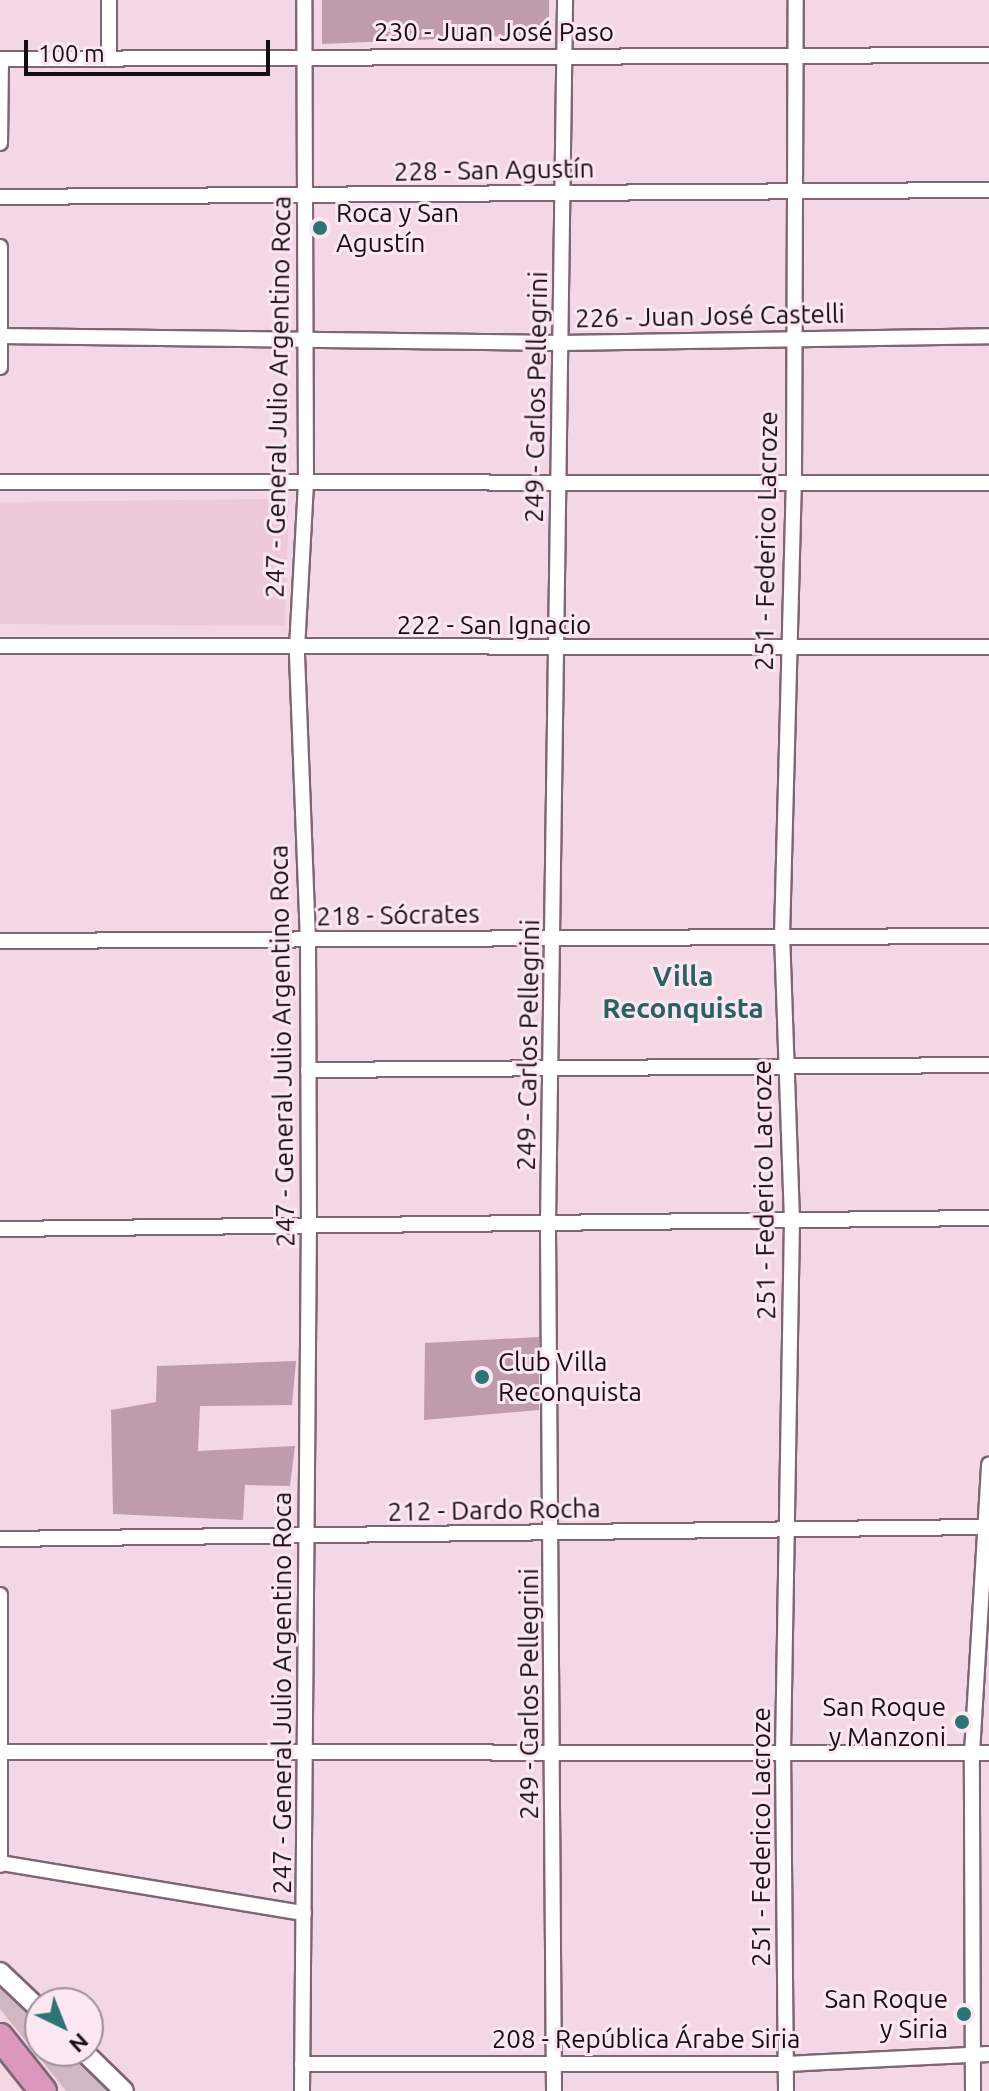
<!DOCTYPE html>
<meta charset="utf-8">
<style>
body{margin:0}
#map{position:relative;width:989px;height:2091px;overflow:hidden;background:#f3d7e5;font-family:Ubuntu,sans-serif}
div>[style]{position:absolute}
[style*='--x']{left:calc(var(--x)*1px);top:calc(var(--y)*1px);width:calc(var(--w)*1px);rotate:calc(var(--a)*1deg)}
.built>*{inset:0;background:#ecc9db}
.green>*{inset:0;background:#d1b6c3}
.building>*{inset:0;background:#be9cae}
.roads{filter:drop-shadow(2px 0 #7e6673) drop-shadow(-2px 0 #7e6673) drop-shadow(0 2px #7e6673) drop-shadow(0 -2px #7e6673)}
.minor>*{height:14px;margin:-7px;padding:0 7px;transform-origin:7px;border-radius:7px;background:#fff}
.tertiary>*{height:18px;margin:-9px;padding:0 9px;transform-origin:9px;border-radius:9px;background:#fff}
.motorway>*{height:26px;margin:-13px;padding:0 13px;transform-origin:13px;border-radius:13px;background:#dc97bc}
.dots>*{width:22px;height:22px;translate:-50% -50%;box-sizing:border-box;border:4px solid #fce6f1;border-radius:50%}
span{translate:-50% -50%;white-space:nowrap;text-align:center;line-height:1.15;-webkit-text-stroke:6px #fce6f1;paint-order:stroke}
.street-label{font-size:26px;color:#170e12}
.poi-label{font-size:26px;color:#170e12}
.left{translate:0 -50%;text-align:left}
.right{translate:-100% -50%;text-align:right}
.neighbourhood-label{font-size:28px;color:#286262;font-weight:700}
.north{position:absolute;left:24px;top:1987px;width:80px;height:80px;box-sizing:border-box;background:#fce6f1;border:2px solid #a09098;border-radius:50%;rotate:137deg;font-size:22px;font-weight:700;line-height:32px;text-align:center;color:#170e12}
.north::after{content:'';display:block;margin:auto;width:28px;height:36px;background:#2b7575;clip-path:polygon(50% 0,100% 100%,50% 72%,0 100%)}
.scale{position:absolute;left:24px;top:40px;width:246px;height:36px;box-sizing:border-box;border:4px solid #170e12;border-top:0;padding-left:10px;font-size:24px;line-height:28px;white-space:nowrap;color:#170e12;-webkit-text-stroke:6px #fce6f1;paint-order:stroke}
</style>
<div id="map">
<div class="built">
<div style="clip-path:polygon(289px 499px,285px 626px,0 624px,0 502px)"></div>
</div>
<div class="green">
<div style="clip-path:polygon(0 1986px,40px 2025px,40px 2051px,67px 2051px,108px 2091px,66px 2091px,0 2009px)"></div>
</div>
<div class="building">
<div style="clip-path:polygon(322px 0,549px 0,549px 34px,322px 44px)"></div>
<div style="clip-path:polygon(539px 1337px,539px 1410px,424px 1420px,425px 1343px)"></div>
<div style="clip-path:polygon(296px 1361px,292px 1405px,200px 1406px,198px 1451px,295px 1446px,290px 1486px,245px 1485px,243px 1520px,113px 1514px,111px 1410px,156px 1402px,157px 1366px)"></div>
</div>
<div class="roads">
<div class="minor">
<div style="--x:0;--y:59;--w:989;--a:-0.23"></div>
<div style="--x:109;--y:59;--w:59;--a:-90"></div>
<div style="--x:0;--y:143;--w:84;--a:-89.3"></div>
<div style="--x:0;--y:197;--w:989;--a:-0.41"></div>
<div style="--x:0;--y:247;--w:120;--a:90"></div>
<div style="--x:0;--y:336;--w:561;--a:0.71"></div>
<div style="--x:561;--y:343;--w:428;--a:-0.9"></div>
<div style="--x:0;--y:482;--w:989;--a:0.06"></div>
<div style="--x:0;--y:646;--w:989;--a:0.06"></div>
<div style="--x:0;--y:941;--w:989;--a:-0.29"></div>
<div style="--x:308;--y:1070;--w:681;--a:-0.42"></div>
<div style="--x:0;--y:1229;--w:989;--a:-0.64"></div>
<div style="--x:0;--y:1539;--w:989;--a:-0.7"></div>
<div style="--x:0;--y:1595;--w:270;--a:90"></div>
<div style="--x:3;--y:1752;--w:986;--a:0.06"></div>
<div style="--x:1;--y:1863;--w:307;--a:9.4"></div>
<div style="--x:302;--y:2064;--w:484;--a:0"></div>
<div style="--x:786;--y:2064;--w:203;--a:-2.8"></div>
<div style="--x:302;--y:2091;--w:863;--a:-89.54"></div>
<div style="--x:309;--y:1228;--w:287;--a:-90.2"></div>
<div style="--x:308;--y:941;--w:292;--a:-92.2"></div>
<div style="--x:297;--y:649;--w:164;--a:-86.9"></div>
<div style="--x:306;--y:485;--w:485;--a:-90.2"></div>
<div style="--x:554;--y:2091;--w:868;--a:-90.4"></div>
<div style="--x:548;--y:1223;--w:1223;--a:-89.2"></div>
<div style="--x:786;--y:2091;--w:339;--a:-90.5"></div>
<div style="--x:783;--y:1752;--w:532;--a:-89.03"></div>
<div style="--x:792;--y:1220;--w:284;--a:-92"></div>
<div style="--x:782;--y:936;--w:456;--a:-88.5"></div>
<div style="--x:794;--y:480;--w:480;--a:-89.8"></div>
<div style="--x:973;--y:2091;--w:338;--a:-90.2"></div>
<div style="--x:972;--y:1753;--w:289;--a:-86.6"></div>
</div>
<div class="tertiary">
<div style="--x:0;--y:1972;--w:55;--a:43.5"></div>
<div style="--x:83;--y:2051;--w:57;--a:44.3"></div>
</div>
<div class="motorway">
<div style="--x:0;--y:2037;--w:69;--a:51.5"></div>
</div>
</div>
<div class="dots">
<div style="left:320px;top:228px;background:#2b7575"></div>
<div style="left:482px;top:1377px;background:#2b7575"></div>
<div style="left:962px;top:1722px;background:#2b7575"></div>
<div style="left:964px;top:2014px;background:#2b7575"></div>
</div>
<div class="street-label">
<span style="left:494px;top:32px">230 - Juan José Paso</span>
<span style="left:494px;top:170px;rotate:-1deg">228 - San Agustín</span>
<span style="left:710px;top:316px;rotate:-1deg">226 - Juan José Castelli</span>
<span style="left:278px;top:397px;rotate:-89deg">247 - General Julio Argentino Roca</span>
<span style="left:536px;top:397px;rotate:-89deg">249 - Carlos Pellegrini</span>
<span style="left:766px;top:541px;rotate:-89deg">251 - Federico Lacroze</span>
<span style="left:494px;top:625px">222 - San Ignacio</span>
<span style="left:398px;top:915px;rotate:-1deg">218 - Sócrates</span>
<span style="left:528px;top:1045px;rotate:-89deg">249 - Carlos Pellegrini</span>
<span style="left:282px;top:1046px;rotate:-91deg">247 - General Julio Argentino Roca</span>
<span style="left:764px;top:1190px;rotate:-91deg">251 - Federico Lacroze</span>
<span style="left:494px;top:1510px;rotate:-1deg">212 - Dardo Rocha</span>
<span style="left:282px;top:1693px;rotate:-90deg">247 - General Julio Argentino Roca</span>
<span style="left:529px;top:1694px;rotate:-90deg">249 - Carlos Pellegrini</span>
<span style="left:761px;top:1837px;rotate:-90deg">251 - Federico Lacroze</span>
<span style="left:646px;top:2039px">208 - República Árabe Siria</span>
</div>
<div class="poi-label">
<span class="left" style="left:336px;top:228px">Roca y San<br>Agustín</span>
<span class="left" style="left:498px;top:1377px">Club Villa<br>Reconquista</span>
<span class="right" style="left:946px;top:1722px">San Roque<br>y Manzoni</span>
<span class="right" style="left:948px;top:2014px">San Roque<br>y Siria</span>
</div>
<div class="neighbourhood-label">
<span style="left:683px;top:992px">Villa<br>Reconquista</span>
</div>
<div class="north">N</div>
<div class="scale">100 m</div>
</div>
